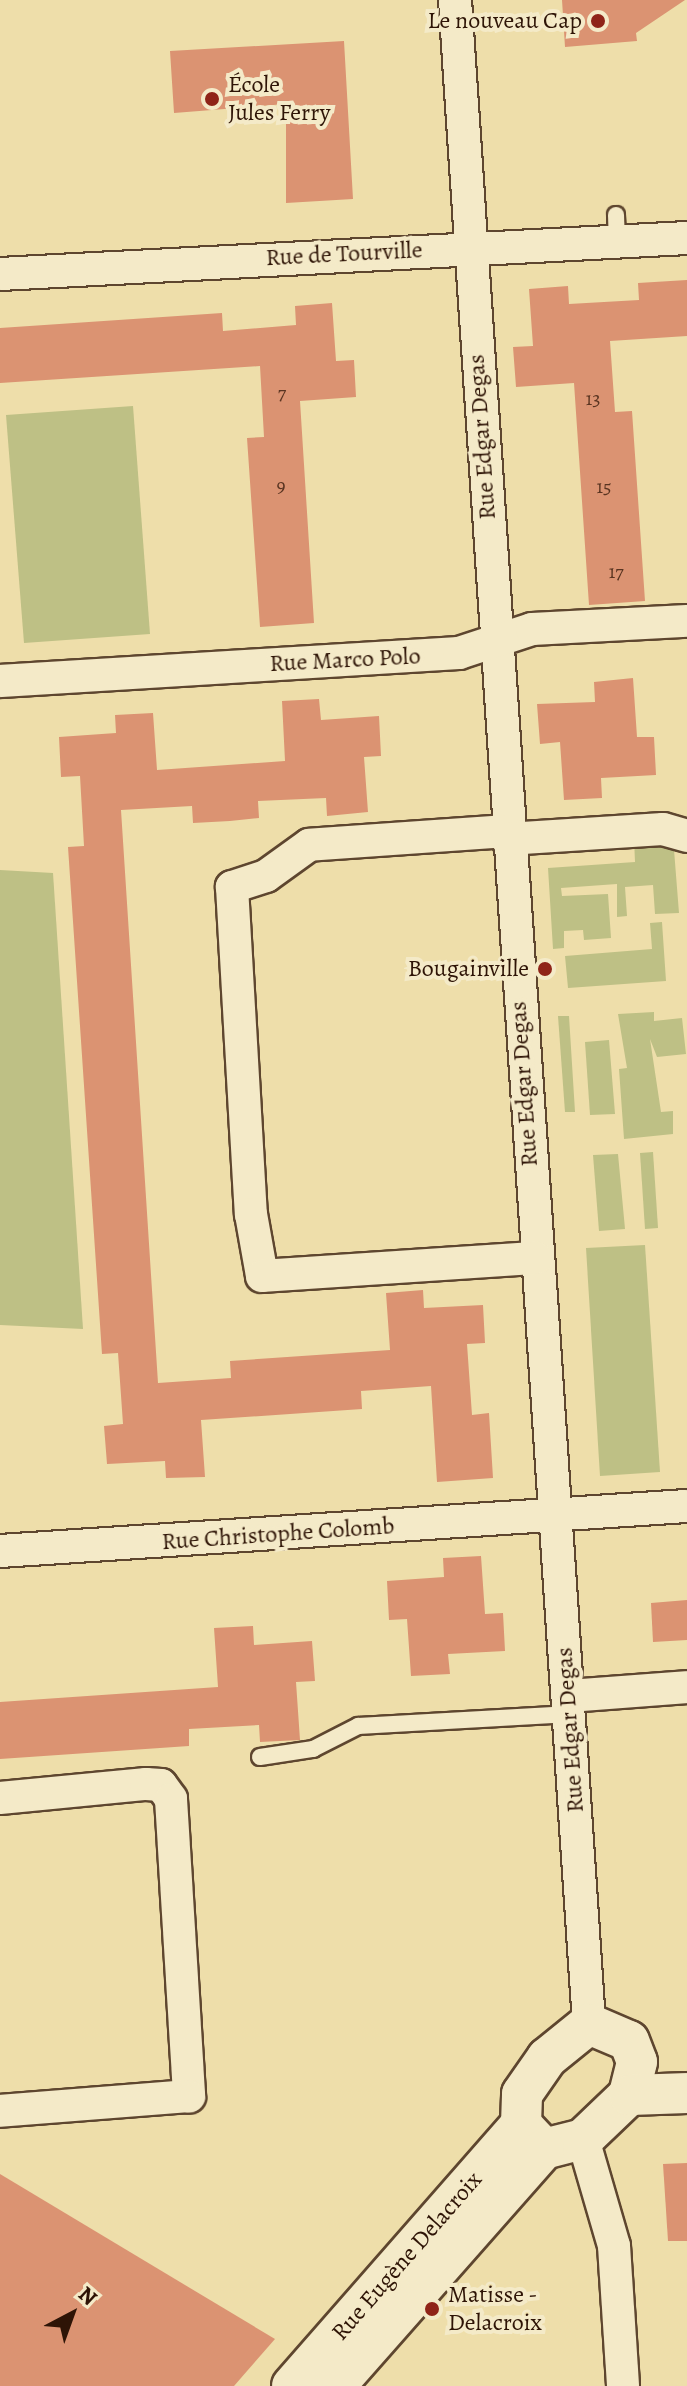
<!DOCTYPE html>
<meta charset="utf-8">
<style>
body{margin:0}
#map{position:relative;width:687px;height:2386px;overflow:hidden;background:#eedeaa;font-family:Alegreya,serif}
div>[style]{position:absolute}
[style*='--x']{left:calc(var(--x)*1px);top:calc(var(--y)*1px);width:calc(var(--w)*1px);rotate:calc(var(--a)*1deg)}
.green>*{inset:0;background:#bec085}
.building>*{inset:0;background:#db9372}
.roads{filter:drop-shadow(2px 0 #5e462f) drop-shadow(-2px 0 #5e462f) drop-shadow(0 2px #5e462f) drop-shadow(0 -2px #5e462f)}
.service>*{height:16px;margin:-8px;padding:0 8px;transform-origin:8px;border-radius:8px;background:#f4eac8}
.minor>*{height:32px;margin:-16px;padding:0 16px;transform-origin:16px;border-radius:16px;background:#f4eac8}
.tertiary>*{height:40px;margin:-20px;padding:0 20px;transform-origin:20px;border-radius:20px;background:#f4eac8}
.dots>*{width:22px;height:22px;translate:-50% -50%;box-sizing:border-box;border:4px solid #f4eac8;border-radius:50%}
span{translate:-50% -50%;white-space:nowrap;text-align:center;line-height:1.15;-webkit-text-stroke:8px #f4eac8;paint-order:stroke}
.number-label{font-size:20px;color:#593421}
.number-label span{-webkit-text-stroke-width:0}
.poi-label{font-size:24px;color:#2e1406}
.right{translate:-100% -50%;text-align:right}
.left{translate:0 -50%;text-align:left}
.street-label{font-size:24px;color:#2e1406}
.north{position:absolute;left:32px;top:2274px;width:80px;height:80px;-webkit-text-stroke:6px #f4eac8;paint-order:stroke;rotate:41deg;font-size:22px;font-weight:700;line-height:32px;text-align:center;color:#2e1406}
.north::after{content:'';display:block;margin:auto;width:28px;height:36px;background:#2e1406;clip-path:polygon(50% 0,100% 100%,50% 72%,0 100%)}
</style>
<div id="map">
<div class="green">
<div style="clip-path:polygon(133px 406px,150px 634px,24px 643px,6px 415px)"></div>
<div style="clip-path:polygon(673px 837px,679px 913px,655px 914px,653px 885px,625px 887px,627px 916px,617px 917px,617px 884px,561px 888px,562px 896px,608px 894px,611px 938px,584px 940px,583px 930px,564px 931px,564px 948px,553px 949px,548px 868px,635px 862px,634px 839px)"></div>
<div style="clip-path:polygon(0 870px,53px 873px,83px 1329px,0 1325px)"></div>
<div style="clip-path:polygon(662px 922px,666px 981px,568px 988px,565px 956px,652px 949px,650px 923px)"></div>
<div style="clip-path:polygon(654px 1012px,654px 1021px,682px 1018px,686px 1054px,657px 1057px,650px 1039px,661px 1112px,673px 1111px,673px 1134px,624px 1139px,619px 1069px,627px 1068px,618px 1014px)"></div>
<div style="clip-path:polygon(558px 1016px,569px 1016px,575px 1112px,565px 1112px)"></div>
<div style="clip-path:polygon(609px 1040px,615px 1114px,590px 1115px,585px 1042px)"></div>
<div style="clip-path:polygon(653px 1152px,658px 1228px,645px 1229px,640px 1153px)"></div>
<div style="clip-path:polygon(618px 1154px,625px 1229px,599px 1231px,593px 1155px)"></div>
<div style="clip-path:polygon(645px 1245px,660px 1472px,600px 1476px,586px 1248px)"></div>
</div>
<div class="building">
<div style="clip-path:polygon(562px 0,685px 0,636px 33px,637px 41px,565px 47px)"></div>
<div style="clip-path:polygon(344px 41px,353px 199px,286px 203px,286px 104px,174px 113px,170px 51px)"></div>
<div style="clip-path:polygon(687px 280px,687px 336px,610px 341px,615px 412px,632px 411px,645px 601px,589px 605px,574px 383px,516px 387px,513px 347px,533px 346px,529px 289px,568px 286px,569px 304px,639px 300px,638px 283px)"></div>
<div style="clip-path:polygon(332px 303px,336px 361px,354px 360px,356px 397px,300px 401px,314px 623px,260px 627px,247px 438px,264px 437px,260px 366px,0 383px,0 328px,222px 313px,223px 331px,296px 325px,295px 306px)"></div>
<div style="clip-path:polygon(633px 678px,637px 737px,654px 737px,656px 775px,601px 778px,602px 798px,564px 800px,560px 742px,540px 744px,537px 704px,595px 702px,594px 682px)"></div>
<div style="clip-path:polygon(319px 699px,321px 720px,379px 716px,381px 756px,364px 757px,368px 812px,327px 816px,326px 798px,258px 801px,259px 818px,230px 821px,193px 823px,192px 806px,121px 810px,158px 1383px,231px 1378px,230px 1361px,390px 1350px,386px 1293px,423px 1290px,424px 1308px,483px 1305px,485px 1343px,467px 1344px,472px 1415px,489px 1413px,493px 1478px,437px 1482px,431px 1386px,361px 1391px,362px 1409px,201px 1420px,205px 1477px,166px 1478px,165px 1461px,107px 1464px,104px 1426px,123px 1424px,118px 1353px,102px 1354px,68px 847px,84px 846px,80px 776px,61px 777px,59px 737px,116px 733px,115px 715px,153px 713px,157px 770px,285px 761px,282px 701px)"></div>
<div style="clip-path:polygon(481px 1556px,485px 1614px,503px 1613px,505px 1651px,448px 1654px,450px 1674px,411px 1676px,407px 1619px,389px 1620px,387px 1581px,444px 1577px,443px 1558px)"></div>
<div style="clip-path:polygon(687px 1600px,687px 1640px,653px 1642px,651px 1603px)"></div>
<div style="clip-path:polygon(253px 1626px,254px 1645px,312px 1641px,315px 1681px,296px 1682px,300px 1740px,260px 1742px,259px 1725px,189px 1729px,189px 1746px,0 1759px,0 1702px,218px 1687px,214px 1628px)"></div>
<div style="clip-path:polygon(687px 2163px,687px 2241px,668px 2241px,663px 2164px)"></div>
<div style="clip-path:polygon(0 2174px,275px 2339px,234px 2386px,0 2386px)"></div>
</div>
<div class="roads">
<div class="service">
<div style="--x:616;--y:215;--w:27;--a:88"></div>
<div style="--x:260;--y:1757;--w:54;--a:-8.6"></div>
<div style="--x:313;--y:1749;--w:51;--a:-27.1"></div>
<div style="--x:358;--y:1726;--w:213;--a:-3.2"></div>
</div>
<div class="minor">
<div style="--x:455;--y:0;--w:2028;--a:86.21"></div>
<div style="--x:0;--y:274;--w:688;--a:-3"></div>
<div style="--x:0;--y:681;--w:460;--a:-3.5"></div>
<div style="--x:459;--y:653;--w:77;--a:-18.2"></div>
<div style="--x:532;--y:629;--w:155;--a:-3"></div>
<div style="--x:507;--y:831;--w:198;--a:176"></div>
<div style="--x:309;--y:845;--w:53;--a:144.2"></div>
<div style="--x:266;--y:876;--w:36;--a:162"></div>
<div style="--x:232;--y:887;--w:328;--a:86.7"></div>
<div style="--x:251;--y:1214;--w:63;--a:79.9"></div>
<div style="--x:262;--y:1276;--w:275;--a:-3.8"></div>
<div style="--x:507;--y:839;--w:156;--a:-3.7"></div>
<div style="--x:663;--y:829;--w:25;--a:16"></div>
<div style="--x:0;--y:1551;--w:688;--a:-3.75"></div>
<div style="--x:568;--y:1696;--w:119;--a:-4.3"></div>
<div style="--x:0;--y:1798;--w:147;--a:-5.5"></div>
<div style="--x:146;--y:1784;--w:15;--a:4"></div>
<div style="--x:161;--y:1785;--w:17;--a:54"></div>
<div style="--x:171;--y:1799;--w:298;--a:86.5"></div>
<div style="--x:189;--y:2096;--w:190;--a:175.5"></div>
<div style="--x:583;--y:2139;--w:111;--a:73.8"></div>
<div style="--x:614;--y:2246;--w:140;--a:86.3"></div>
</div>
<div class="tertiary">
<div style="--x:589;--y:2024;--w:43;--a:23"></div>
<div style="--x:629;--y:2041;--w:22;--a:69"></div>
<div style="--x:637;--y:2062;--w:34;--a:104"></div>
<div style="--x:629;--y:2095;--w:64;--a:136.3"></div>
<div style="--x:583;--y:2139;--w:40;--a:165.6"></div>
<div style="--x:544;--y:2149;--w:34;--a:-133"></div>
<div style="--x:521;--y:2124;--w:30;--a:-88"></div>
<div style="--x:522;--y:2094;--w:44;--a:-55.2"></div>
<div style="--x:547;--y:2058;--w:54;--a:-39"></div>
<div style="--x:629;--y:2095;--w:58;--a:-2"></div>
<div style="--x:292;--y:2386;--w:348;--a:-48.8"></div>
<div style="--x:335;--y:2386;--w:316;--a:-48.6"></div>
</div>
</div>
<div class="dots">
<div style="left:598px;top:21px;background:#8f2418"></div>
<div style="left:212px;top:99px;background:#8f2418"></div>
<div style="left:545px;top:969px;background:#8f2418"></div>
<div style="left:432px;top:2309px;background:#8f2418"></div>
</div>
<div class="number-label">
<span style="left:282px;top:392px">7</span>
<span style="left:593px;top:398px">13</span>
<span style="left:281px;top:485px">9</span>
<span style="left:604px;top:486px">15</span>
<span style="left:616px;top:571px">17</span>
</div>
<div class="poi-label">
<span class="right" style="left:582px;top:21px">Le nouveau Cap</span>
<span class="left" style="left:228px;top:99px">École<br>Jules Ferry</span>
<span class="right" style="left:529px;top:969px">Bougainville</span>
<span class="left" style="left:448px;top:2309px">Matisse -<br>Delacroix</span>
</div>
<div class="street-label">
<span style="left:344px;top:254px;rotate:-3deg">Rue de Tourville</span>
<span style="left:482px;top:437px;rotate:-94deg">Rue Edgar Degas</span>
<span style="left:345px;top:660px;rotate:-3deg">Rue Marco Polo</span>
<span style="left:524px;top:1084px;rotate:-94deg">Rue Edgar Degas</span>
<span style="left:278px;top:1534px;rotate:-4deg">Rue Christophe Colomb</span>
<span style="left:570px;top:1730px;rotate:-94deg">Rue Edgar Degas</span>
<span style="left:407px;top:2256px;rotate:-49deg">Rue Eugène Delacroix</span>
</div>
<div class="north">N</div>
</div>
